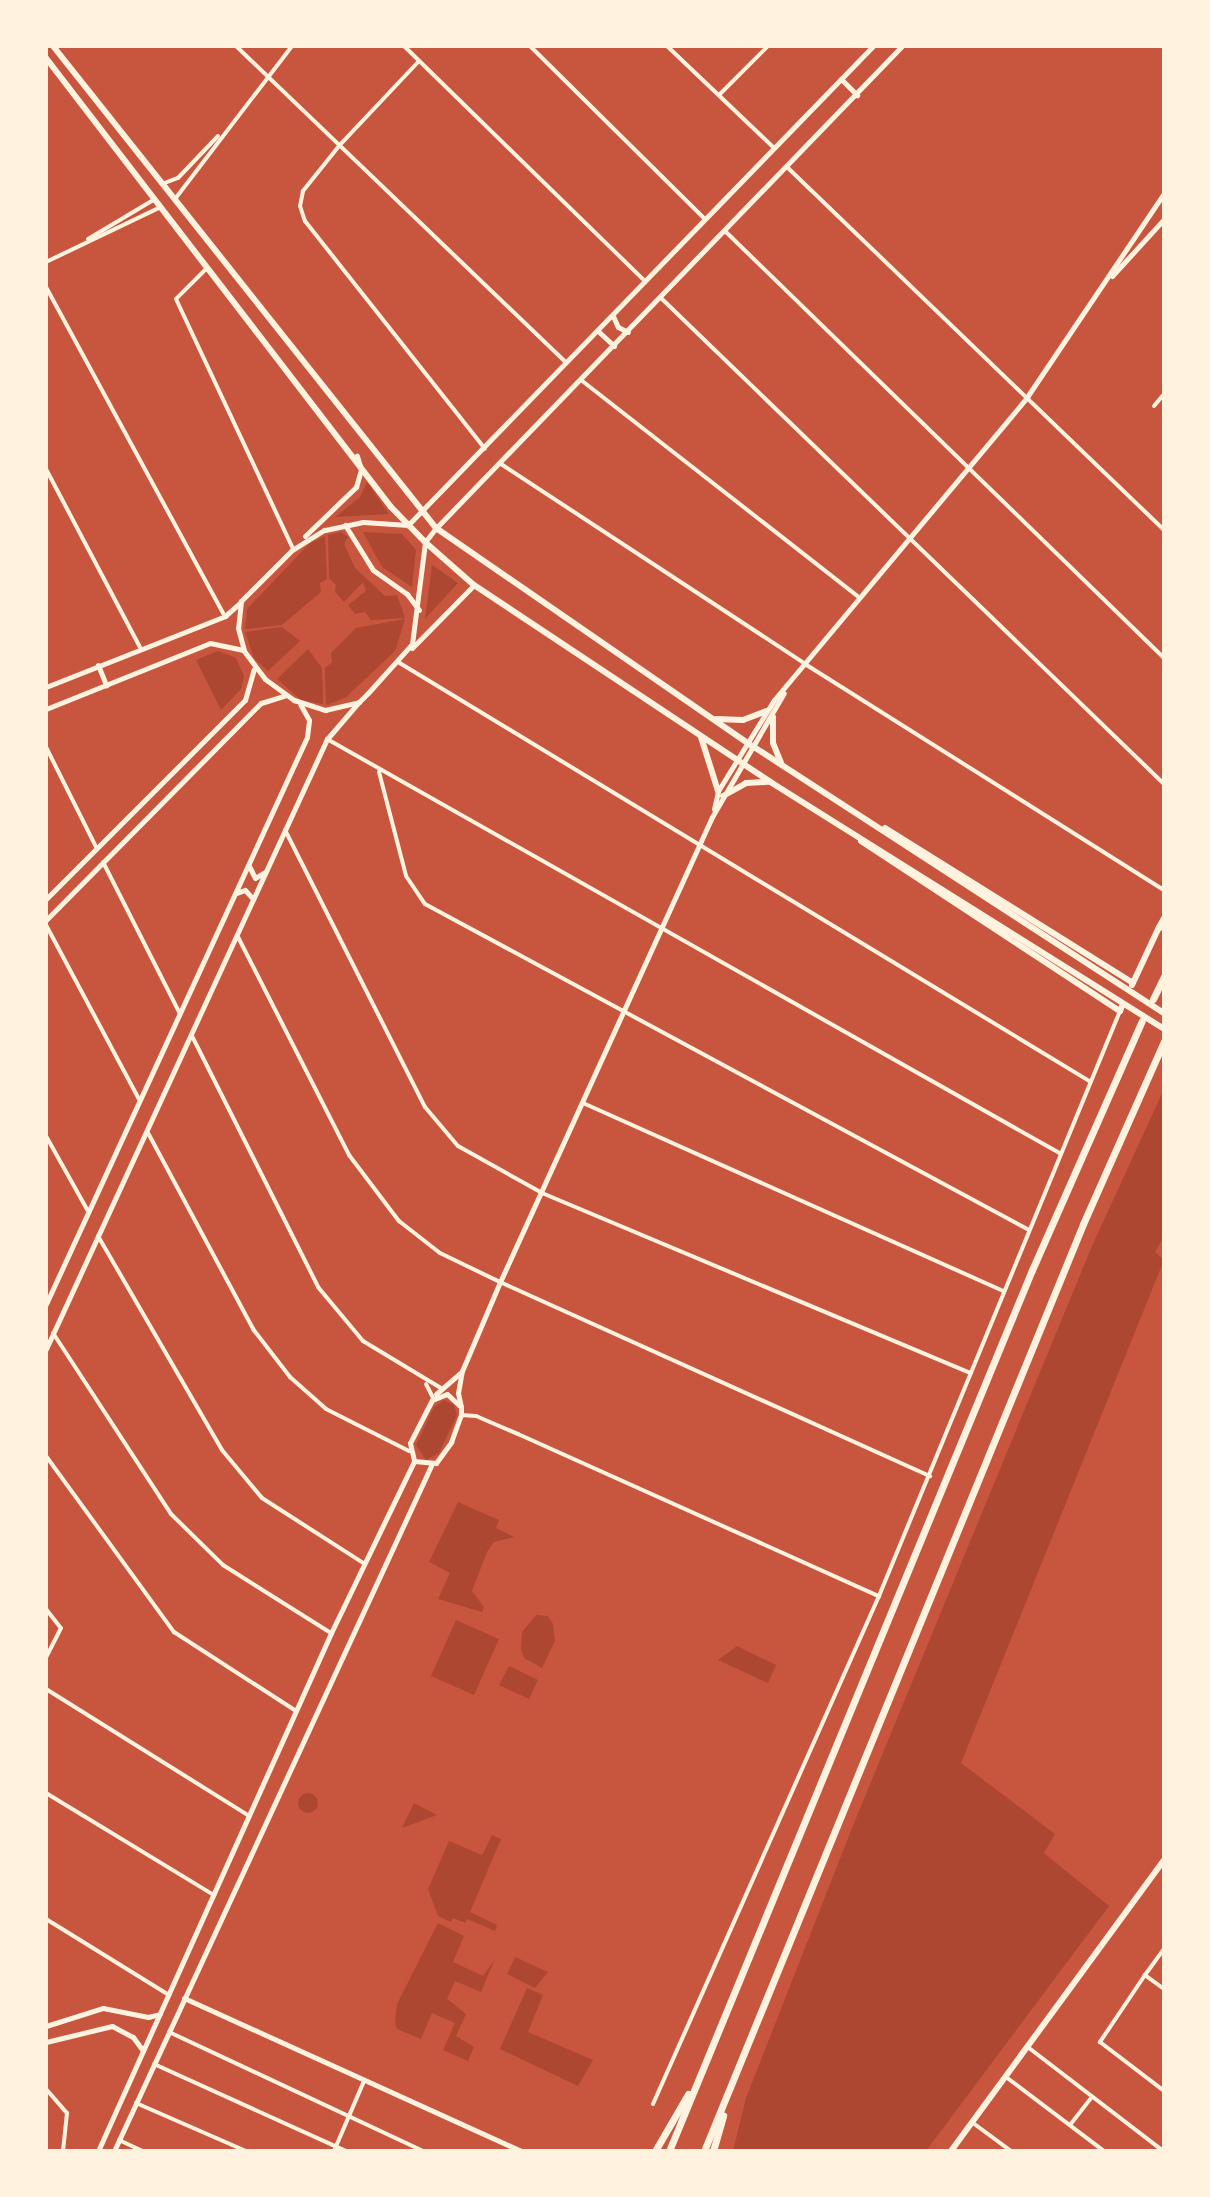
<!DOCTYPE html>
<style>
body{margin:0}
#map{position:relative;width:1210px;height:2197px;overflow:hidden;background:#c8553d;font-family:"Sofia Sans Condensed",sans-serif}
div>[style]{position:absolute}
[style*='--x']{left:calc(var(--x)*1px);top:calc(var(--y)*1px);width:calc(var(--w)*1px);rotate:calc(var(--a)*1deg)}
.green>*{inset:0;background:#ae4732}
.round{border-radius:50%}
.minor>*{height:4px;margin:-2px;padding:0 2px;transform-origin:2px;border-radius:2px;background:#fff3e0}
.tertiary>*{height:5px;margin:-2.5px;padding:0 2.5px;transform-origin:2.5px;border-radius:2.5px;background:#fff3e0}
.secondary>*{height:6px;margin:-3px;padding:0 3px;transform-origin:3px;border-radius:3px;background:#fff3e0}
.motorway>*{height:7px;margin:-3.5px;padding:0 3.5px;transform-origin:3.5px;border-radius:3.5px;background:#fff3e0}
span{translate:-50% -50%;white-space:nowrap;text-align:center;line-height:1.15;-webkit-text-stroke:8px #fff3e0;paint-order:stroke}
.frame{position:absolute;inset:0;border:48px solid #fff3e0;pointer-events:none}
</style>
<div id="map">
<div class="green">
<div style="clip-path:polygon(367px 482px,389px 514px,335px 517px,360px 497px)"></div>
<div style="clip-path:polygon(341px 532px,348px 537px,344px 544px,355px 568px,385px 596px,397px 595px,405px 618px,371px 620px,365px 612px,355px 614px,348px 605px,366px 591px,363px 582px,344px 602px,335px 592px,336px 585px,329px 578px,328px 535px)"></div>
<div style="clip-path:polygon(363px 532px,402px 534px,416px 550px,412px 587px,382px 567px)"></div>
<div style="clip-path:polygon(325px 536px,327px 579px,320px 583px,321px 592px,282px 625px,245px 629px,247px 609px,310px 543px)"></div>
<div style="clip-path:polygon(432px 565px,458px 583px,425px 619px)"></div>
<div style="clip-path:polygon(405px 619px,395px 651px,345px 698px,326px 705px,325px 668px,332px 662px,331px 653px,356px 628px)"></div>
<div style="clip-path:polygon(282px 627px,300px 641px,268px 671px,254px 658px,245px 632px)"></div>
<div style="clip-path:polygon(308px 649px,322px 668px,323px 704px,301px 700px,277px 679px)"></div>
<div style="clip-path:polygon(218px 651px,236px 658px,244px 676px,241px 689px,221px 710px,196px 660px)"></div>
<div style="clip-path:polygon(1164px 1089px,1164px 1236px,1155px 1252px,1164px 1260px,961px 1763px,1055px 1834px,1044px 1853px,1109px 1906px,926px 2151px,733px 2151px,746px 2098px,854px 1823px,1092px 1246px)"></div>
<div style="clip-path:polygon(444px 1400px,454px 1405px,457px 1415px,439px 1453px,426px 1460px,416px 1445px,434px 1407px)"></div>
<div style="clip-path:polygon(458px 1502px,499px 1520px,496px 1528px,514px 1537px,494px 1542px,487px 1552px,472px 1591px,484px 1607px,482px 1612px,438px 1599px,450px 1573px,429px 1562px)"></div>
<div style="clip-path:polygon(536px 1615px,548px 1616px,553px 1624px,555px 1641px,542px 1668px,524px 1658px,521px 1649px,522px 1632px)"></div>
<div style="clip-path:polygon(456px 1620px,499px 1639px,474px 1695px,431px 1676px)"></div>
<div style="clip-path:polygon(737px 1646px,776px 1665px,768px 1683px,718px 1660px)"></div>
<div style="clip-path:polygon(509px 1666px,538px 1680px,529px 1699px,499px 1685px)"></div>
<div class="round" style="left:298px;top:1793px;width:20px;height:20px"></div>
<div style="clip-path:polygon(414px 1803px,437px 1815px,402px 1828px)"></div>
<div style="clip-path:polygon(492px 1835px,501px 1839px,470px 1912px,497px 1925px,495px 1931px,467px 1919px,465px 1923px,453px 1918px,451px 1922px,438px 1916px,428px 1889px,449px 1841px,482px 1855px)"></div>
<div style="clip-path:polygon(438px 1923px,464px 1936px,453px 1962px,483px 1976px,495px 1959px,481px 1992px,455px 1981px,447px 1999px,466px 2014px,456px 2036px,474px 2047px,468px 2061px,443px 2050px,455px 2023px,432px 2013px,421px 2039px,397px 2029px,395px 2022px,397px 2004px)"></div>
<div style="clip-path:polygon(515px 1957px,548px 1972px,535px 1988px,507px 1974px)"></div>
<div style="clip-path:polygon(527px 1988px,543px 1995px,528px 2032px,593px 2060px,578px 2086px,500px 2049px)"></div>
</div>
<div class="minor">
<div style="--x:236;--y:46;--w:458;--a:43.8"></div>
<div style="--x:404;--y:46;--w:337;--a:44.3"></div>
<div style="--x:530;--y:46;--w:246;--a:44.7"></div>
<div style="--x:667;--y:46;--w:148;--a:43.6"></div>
<div style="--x:419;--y:61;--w:117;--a:133.3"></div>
<div style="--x:339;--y:146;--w:58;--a:128.7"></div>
<div style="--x:303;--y:191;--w:15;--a:101"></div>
<div style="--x:300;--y:206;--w:16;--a:72"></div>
<div style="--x:305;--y:221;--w:290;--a:51.7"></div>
<div style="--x:719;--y:95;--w:69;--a:-45"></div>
<div style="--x:788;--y:168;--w:522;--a:43.91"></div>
<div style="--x:162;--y:184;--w:17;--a:-21"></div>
<div style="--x:178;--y:178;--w:58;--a:-46.4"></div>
<div style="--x:175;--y:199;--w:193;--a:-52.6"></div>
<div style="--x:726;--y:232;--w:611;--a:44.2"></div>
<div style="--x:88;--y:239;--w:78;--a:-30.8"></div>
<div style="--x:46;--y:262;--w:127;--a:-25.6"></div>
<div style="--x:206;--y:269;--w:42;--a:135"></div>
<div style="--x:176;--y:299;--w:276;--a:64.9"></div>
<div style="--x:46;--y:287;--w:375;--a:61.5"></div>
<div style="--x:662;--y:299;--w:698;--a:44.01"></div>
<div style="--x:581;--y:380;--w:353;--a:38"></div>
<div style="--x:1154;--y:406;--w:16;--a:-50"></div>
<div style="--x:501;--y:464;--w:364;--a:33.3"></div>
<div style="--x:805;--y:664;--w:424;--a:32.2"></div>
<div style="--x:46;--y:469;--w:201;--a:62.2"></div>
<div style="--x:398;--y:662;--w:810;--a:31.22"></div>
<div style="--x:327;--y:739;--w:843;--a:29.48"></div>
<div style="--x:46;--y:747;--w:112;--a:63.4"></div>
<div style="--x:379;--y:772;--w:107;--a:75.4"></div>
<div style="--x:406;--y:876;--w:34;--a:56"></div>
<div style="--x:425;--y:904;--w:686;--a:28.36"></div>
<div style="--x:285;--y:830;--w:310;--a:63.2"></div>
<div style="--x:425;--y:1107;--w:51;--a:49.8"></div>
<div style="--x:458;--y:1146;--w:96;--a:29.2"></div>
<div style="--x:542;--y:1193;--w:465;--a:22.8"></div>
<div style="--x:103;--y:862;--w:170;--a:63.1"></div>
<div style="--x:46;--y:925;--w:197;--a:61.9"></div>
<div style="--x:237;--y:935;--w:247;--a:63"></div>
<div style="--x:349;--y:1155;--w:83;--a:52.9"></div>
<div style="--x:399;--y:1221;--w:52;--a:38"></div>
<div style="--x:440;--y:1253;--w:67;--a:25.8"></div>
<div style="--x:500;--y:1282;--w:472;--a:24.3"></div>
<div style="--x:192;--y:1036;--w:281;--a:63.3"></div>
<div style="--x:318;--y:1287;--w:70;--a:50.2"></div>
<div style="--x:363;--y:1341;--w:91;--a:31.1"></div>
<div style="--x:583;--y:1103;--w:461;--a:24.1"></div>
<div style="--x:147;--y:1131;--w:225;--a:61.8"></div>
<div style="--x:253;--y:1329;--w:61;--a:52.4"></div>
<div style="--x:290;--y:1377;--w:48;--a:41.6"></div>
<div style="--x:326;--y:1409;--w:93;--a:26.8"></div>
<div style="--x:46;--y:1136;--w:86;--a:60.8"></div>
<div style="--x:98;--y:1236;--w:247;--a:59.9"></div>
<div style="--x:222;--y:1450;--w:62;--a:50.2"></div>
<div style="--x:262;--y:1498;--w:122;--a:32.7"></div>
<div style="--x:53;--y:1333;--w:216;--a:56.9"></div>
<div style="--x:171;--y:1514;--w:73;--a:44.4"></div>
<div style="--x:223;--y:1565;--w:128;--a:32.2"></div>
<div style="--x:426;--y:1384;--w:16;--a:63"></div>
<div style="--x:461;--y:1415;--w:15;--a:4"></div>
<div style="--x:476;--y:1416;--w:46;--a:23.2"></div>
<div style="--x:518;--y:1434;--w:396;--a:24.2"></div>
<div style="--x:46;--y:1456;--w:218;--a:54"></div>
<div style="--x:174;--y:1632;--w:145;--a:32.9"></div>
<div style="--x:46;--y:1609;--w:24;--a:52"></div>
<div style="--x:61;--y:1628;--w:34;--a:117"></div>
<div style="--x:46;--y:1689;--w:239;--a:32"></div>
<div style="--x:46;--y:1793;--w:197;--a:31.3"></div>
<div style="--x:46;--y:1919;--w:145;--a:31.7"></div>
<div style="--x:1145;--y:1975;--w:32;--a:-54"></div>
<div style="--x:1164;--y:1989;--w:24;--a:-144"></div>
<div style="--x:1145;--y:1975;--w:81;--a:123.9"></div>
<div style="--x:1100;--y:2042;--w:81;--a:37.4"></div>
<div style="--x:169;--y:2032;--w:280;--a:25.1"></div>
<div style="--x:1029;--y:2048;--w:169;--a:37.5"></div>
<div style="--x:154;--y:2064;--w:211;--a:24.4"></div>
<div style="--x:1006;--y:2077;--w:123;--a:37.1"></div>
<div style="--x:46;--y:2089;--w:32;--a:49"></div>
<div style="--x:67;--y:2113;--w:38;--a:96"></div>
<div style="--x:136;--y:2103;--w:120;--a:23.6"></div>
<div style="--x:653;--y:2104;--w:556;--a:-66.02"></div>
<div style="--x:879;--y:1596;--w:633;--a:-67.61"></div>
<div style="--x:973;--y:2123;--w:47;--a:36.4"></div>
<div style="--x:1070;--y:2125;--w:36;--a:-52"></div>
<div style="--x:119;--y:2140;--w:26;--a:25"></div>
<div style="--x:334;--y:2151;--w:76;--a:-66.8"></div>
</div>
<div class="tertiary">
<div style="--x:873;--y:46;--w:668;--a:134.15"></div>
<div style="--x:408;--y:525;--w:45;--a:-176.2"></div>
<div style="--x:363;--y:522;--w:40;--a:168"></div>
<div style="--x:324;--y:530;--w:36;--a:148"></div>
<div style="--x:293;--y:549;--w:74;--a:135"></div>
<div style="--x:241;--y:601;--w:27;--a:96"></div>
<div style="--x:238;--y:628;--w:24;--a:75"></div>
<div style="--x:244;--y:651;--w:35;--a:53"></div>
<div style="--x:265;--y:679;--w:36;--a:36"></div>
<div style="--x:294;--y:700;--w:33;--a:18"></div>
<div style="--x:325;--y:710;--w:35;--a:-13"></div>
<div style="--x:359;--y:702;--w:13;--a:-45"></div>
<div style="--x:368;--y:693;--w:66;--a:-48.1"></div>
<div style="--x:412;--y:644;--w:103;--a:-82.7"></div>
<div style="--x:425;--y:542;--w:18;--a:-52"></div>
<div style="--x:436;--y:528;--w:670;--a:-45.97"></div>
<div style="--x:841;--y:79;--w:23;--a:45"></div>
<div style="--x:1112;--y:276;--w:77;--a:-47.6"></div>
<div style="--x:613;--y:316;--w:12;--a:66"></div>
<div style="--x:618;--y:327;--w:11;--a:27"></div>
<div style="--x:598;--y:331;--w:22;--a:43"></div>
<div style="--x:345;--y:525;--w:53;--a:58.1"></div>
<div style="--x:373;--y:570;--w:42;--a:35.2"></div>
<div style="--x:407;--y:594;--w:20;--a:53"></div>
<div style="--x:305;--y:536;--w:71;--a:-43.9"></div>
<div style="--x:356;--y:487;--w:19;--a:-74"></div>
<div style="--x:361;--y:469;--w:14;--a:-107"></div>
<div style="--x:412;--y:648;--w:88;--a:-45.5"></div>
<div style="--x:98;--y:665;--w:22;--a:68"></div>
<div style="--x:46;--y:687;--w:193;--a:-21.6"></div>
<div style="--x:225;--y:616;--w:21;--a:-41"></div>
<div style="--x:46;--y:709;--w:177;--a:-21.9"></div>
<div style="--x:210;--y:643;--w:34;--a:12"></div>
<div style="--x:714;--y:809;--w:18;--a:-77"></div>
<div style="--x:718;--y:791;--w:107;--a:-58.4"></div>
<div style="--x:774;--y:700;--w:395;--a:-50.1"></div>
<div style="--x:1027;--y:397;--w:246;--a:-56.1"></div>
<div style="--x:249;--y:866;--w:13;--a:63"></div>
<div style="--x:255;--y:878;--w:12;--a:-31"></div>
<div style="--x:236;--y:893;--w:9;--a:-18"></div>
<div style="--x:245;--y:890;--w:12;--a:48"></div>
<div style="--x:46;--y:899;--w:281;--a:-45"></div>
<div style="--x:245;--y:700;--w:32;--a:-74"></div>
<div style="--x:46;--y:920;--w:305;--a:-45.3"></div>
<div style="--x:261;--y:703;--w:24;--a:-17"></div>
<div style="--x:46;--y:1304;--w:624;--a:-65.28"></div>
<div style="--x:307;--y:737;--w:17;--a:-83"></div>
<div style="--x:309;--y:720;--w:18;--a:-119"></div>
<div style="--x:46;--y:1349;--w:672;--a:-65.27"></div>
<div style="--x:327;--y:739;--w:48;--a:-49.3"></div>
<div style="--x:436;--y:1394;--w:33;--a:-41"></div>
<div style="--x:461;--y:1407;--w:19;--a:-137"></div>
<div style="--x:447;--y:1394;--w:16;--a:158"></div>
<div style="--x:432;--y:1400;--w:48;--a:117.1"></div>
<div style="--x:410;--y:1443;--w:18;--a:77"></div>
<div style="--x:414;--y:1461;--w:22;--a:5"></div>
<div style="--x:436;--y:1463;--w:26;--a:-54"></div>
<div style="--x:451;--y:1442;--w:29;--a:-70"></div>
<div style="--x:461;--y:1415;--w:8;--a:-90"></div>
<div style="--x:461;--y:1407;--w:14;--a:-102"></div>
<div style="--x:458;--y:1393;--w:22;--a:-80"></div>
<div style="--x:462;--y:1371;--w:97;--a:-66.9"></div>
<div style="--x:500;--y:1282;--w:511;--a:-65.49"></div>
<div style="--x:712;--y:817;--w:143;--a:-59.9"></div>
<div style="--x:184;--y:1998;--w:371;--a:24.4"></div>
<div style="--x:46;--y:2026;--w:60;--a:-17.5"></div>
<div style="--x:103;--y:2008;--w:46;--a:11.3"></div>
<div style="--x:148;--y:2017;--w:12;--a:-14"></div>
<div style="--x:46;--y:2042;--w:68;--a:-13.6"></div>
<div style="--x:112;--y:2026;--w:24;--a:28"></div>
<div style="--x:133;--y:2037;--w:17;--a:54"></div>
<div style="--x:98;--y:2151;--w:568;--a:-65.78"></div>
<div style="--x:331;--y:1633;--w:191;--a:-64.2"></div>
<div style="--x:114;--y:2151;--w:755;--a:-65.17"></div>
</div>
<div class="secondary">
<div style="--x:53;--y:46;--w:616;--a:51.53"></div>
<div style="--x:436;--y:528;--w:386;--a:34.6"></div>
<div style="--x:754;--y:747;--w:489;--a:33"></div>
<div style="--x:46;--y:58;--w:566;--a:52.46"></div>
<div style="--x:391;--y:507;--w:49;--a:45.8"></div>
<div style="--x:425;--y:542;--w:65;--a:41.3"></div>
<div style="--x:474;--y:585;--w:358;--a:33.6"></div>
<div style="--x:772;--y:783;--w:463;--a:32.1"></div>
<div style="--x:773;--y:717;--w:26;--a:90"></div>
<div style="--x:773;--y:743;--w:22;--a:68"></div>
<div style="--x:716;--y:719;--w:27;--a:2"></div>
<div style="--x:743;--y:720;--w:25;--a:-21"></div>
<div style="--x:701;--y:737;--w:57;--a:72.5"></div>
<div style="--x:723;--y:796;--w:26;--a:-29"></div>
<div style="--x:746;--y:783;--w:22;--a:-3"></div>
<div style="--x:885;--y:828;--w:292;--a:32"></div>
<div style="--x:861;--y:841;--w:310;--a:33.3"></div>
<div style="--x:1120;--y:1011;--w:5;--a:-68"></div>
<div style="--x:1132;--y:985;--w:64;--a:-65"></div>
<div style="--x:951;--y:2151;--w:361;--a:-53.8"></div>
</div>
<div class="motorway">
<div style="--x:1159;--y:927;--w:10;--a:-61"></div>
<div style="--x:1153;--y:999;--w:25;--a:-64"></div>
<div style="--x:655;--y:2151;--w:66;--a:-59.9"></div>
<div style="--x:669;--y:2151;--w:953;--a:-67.61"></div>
<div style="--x:1032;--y:1270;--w:272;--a:-66.2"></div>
<div style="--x:704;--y:2151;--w:1001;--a:-67.76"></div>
<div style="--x:1083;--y:1224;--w:200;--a:-66.1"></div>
<div style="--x:713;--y:2151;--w:37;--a:-74"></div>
</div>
<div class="frame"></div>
</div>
